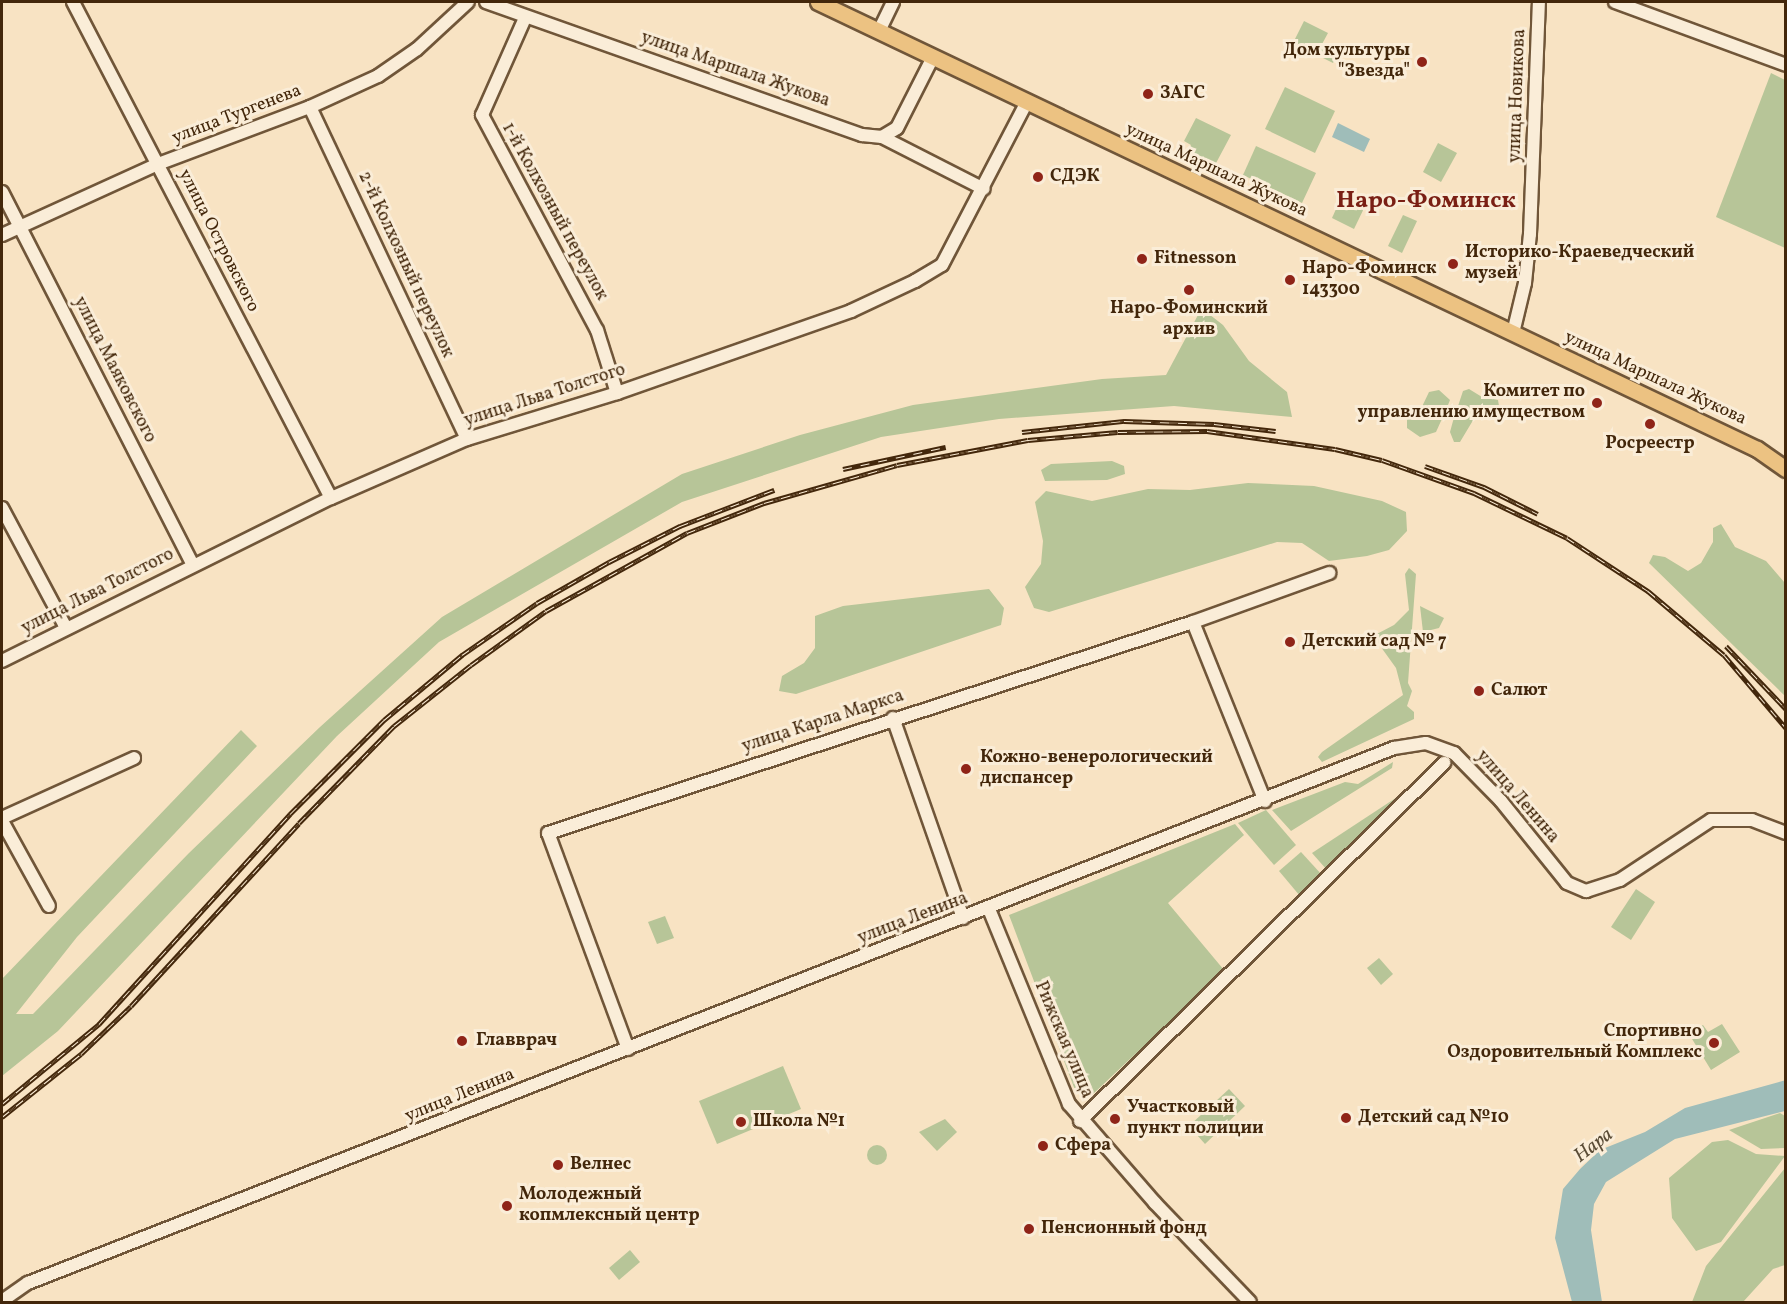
<!DOCTYPE html>
<meta charset="utf-8">
<style>
body{margin:0}
#map{position:relative;width:1787px;height:1304px;overflow:hidden;background:#f8e3c3;font-family:Vollkorn,serif}
div>[style]{position:absolute}
[style*='--x']{left:calc(var(--x)*1px);top:calc(var(--y)*1px);width:calc(var(--w)*1px);rotate:calc(var(--a)*1deg)}
.green>*{inset:0;background:#b7c598}
.round{border-radius:50%}
.water>*{inset:0;background:#9fbdb9}
.roads{filter:drop-shadow(2px 0 #705639) drop-shadow(-2px 0 #705639) drop-shadow(0 2px #705639) drop-shadow(0 -2px #705639)}
.minor>*{height:12px;margin:-6px;padding:0 6px;transform-origin:6px;border-radius:6px;background:#faedd8}
.major>*{height:15px;margin:-7.5px;padding:0 7.5px;transform-origin:7.5px;border-radius:7.5px;background:#ecc282}
.rail>*{height:5px;margin-top:-2.5px;transform-origin:0;background:repeating-linear-gradient(90deg,#faedd8 0 9px,#43270b 0 18px);box-sizing:border-box;border-block:2px solid #43270b}
.dots>*{width:16px;height:16px;translate:-50% -50%;box-sizing:border-box;border:3px solid #faedd8;border-radius:50%}
span{translate:-50% -50%;white-space:nowrap;text-align:center;line-height:1.15;-webkit-text-stroke:6px #faedd8;paint-order:stroke}
.poi-label{font-size:18px;color:#43270b;font-weight:700}
.right{translate:-100% -50%;text-align:right}
.left{translate:0 -50%;text-align:left}
.street-label{font-size:18px;color:#43270b}
.water-label{font-size:20px;color:#5a4c36;font-style:italic}
.district-label{font-size:24px;color:#7a1f14;font-weight:700}
.frame{position:absolute;inset:0;border:3px solid #43270b;pointer-events:none}
</style>
<div id="map">
<div class="green">
<div style="clip-path:polygon(1304px 21px,1328px 33px,1321px 46px,1337px 55px,1333px 63px,1293px 43px)"></div>
<div style="clip-path:polygon(1771px 73px,1785px 80px,1785px 248px,1716px 217px)"></div>
<div style="clip-path:polygon(1285px 87px,1335px 111px,1315px 153px,1265px 129px)"></div>
<div style="clip-path:polygon(1196px 118px,1231px 135px,1215px 165px,1188px 151px,1191px 145px,1184px 141px)"></div>
<div style="clip-path:polygon(1438px 143px,1457px 153px,1441px 182px,1423px 172px)"></div>
<div style="clip-path:polygon(1256px 146px,1316px 173px,1302px 203px,1243px 175px)"></div>
<div style="clip-path:polygon(1345px 189px,1368px 200px,1354px 229px,1332px 218px)"></div>
<div style="clip-path:polygon(1403px 215px,1417px 221px,1402px 253px,1388px 246px)"></div>
<div style="clip-path:polygon(1205px 311px,1223px 325px,1249px 361px,1287px 392px,1292px 417px,1174px 406px,999px 419px,881px 437px,682px 502px,439px 642px,337px 736px,58px 1031px,2px 1076px,2px 979px,241px 730px,257px 746px,77px 937px,16px 1014px,33px 1014px,189px 853px,320px 727px,442px 617px,682px 474px,800px 435px,913px 405px,1102px 379px,1166px 375px,1198px 315px)"></div>
<div style="clip-path:polygon(1469px 389px,1482px 397px,1498px 400px,1499px 406px,1496px 412px,1475px 417px,1460px 442px,1454px 442px,1450px 432px,1453px 421px,1463px 391px)"></div>
<div style="clip-path:polygon(1439px 390px,1450px 400px,1446px 410px,1436px 432px,1420px 437px,1407px 428px,1407px 419px,1418px 415px,1429px 392px)"></div>
<div style="clip-path:polygon(1112px 461px,1124px 466px,1125px 474px,1107px 480px,1045px 481px,1041px 470px,1051px 464px)"></div>
<div style="clip-path:polygon(1248px 483px,1314px 486px,1382px 501px,1406px 512px,1407px 531px,1389px 550px,1367px 556px,1329px 561px,1302px 543px,1277px 542px,1049px 612px,1034px 608px,1025px 587px,1041px 564px,1043px 541px,1035px 502px,1046px 491px,1092px 501px,1148px 489px,1190px 490px)"></div>
<div style="clip-path:polygon(1721px 524px,1735px 547px,1766px 561px,1785px 583px,1785px 696px,1649px 563px,1653px 555px,1665px 557px,1688px 571px,1701px 563px,1713px 542px,1713px 528px)"></div>
<div style="clip-path:polygon(1409px 568px,1416px 574px,1408px 683px,1412px 691px,1407px 706px,1414px 712px,1414px 719px,1322px 762px,1318px 757px,1322px 752px,1403px 695px,1396px 668px,1373px 636px,1394px 625px,1409px 610px,1405px 574px)"></div>
<div style="clip-path:polygon(989px 589px,1004px 608px,1001px 625px,796px 694px,779px 691px,782px 676px,804px 663px,815px 648px,815px 616px,843px 606px)"></div>
<div style="clip-path:polygon(1420px 606px,1444px 618px,1439px 628px,1423px 632px)"></div>
<div style="clip-path:polygon(1393px 762px,1392px 768px,1291px 831px,1272px 810px,1345px 782px,1358px 784px)"></div>
<div style="clip-path:polygon(1417px 784px,1327px 870px,1312px 853px)"></div>
<div style="clip-path:polygon(1266px 810px,1296px 845px,1274px 865px,1238px 823px)"></div>
<div style="clip-path:polygon(1235px 824px,1244px 835px,1168px 903px,1224px 970px,1091px 1096px,1084px 1097px,1075px 1090px,1009px 915px)"></div>
<div style="clip-path:polygon(1301px 852px,1322px 875px,1300px 896px,1279px 871px)"></div>
<div style="clip-path:polygon(1636px 889px,1655px 902px,1631px 940px,1611px 927px)"></div>
<div style="clip-path:polygon(665px 916px,674px 938px,657px 944px,648px 922px)"></div>
<div style="clip-path:polygon(1379px 958px,1393px 974px,1381px 985px,1367px 968px)"></div>
<div style="clip-path:polygon(1722px 1024px,1740px 1052px,1711px 1070px,1689px 1034px,1703px 1025px,1708px 1032px)"></div>
<div style="clip-path:polygon(783px 1066px,801px 1109px,717px 1144px,699px 1101px)"></div>
<div style="clip-path:polygon(1229px 1089px,1245px 1106px,1205px 1144px,1189px 1126px)"></div>
<div style="clip-path:polygon(1780px 1113px,1785px 1116px,1785px 1148px,1761px 1149px,1729px 1130px)"></div>
<div style="clip-path:polygon(945px 1119px,957px 1132px,937px 1151px,919px 1132px)"></div>
<div style="clip-path:polygon(1728px 1140px,1756px 1154px,1785px 1156px,1721px 1242px,1696px 1251px,1672px 1218px,1669px 1178px,1712px 1142px)"></div>
<div class="round" style="left:867px;top:1145px;width:20px;height:20px"></div>
<div style="clip-path:polygon(1785px 1168px,1785px 1265px,1773px 1269px,1743px 1302px,1692px 1302px,1706px 1266px)"></div>
<div style="clip-path:polygon(630px 1250px,640px 1262px,619px 1280px,609px 1268px)"></div>
</div>
<div class="water">
<div style="clip-path:polygon(1338px 123px,1370px 139px,1364px 152px,1332px 137px)"></div>
<div style="clip-path:polygon(1786px 1080px,1785px 1111px,1675px 1139px,1606px 1182px,1594px 1204px,1591px 1230px,1602px 1302px,1572px 1302px,1555px 1238px,1563px 1189px,1580px 1169px,1600px 1150px,1645px 1132px,1685px 1108px)"></div>
</div>
<div class="roads">
<div class="minor">
<div style="--x:73;--y:2;--w:559;--a:62.52"></div>
<div style="--x:486;--y:2;--w:399;--a:19.5"></div>
<div style="--x:862;--y:135;--w:20;--a:6"></div>
<div style="--x:882;--y:137;--w:17;--a:-31"></div>
<div style="--x:897;--y:128;--w:80;--a:-63.1"></div>
<div style="--x:1615;--y:2;--w:182;--a:20.2"></div>
<div style="--x:525;--y:18;--w:106;--a:113.9"></div>
<div style="--x:482;--y:115;--w:244;--a:61.9"></div>
<div style="--x:597;--y:330;--w:66;--a:72.4"></div>
<div style="--x:879;--y:31;--w:32;--a:-64"></div>
<div style="--x:310;--y:107;--w:367;--a:64.7"></div>
<div style="--x:882;--y:137;--w:114;--a:27"></div>
<div style="--x:2;--y:192;--w:419;--a:62.9"></div>
<div style="--x:2;--y:235;--w:171;--a:-24.5"></div>
<div style="--x:158;--y:164;--w:162;--a:-20.6"></div>
<div style="--x:310;--y:107;--w:75;--a:-24.5"></div>
<div style="--x:378;--y:76;--w:47;--a:-34.7"></div>
<div style="--x:417;--y:49;--w:69;--a:-42.7"></div>
<div style="--x:1513;--y:333;--w:51;--a:-76.5"></div>
<div style="--x:1525;--y:283;--w:49;--a:-84.2"></div>
<div style="--x:1530;--y:234;--w:232;--a:-87.8"></div>
<div style="--x:2;--y:508;--w:136;--a:61.9"></div>
<div style="--x:1193;--y:622;--w:193;--a:68.1"></div>
<div style="--x:2;--y:661;--w:367;--a:-26.4"></div>
<div style="--x:331;--y:498;--w:148;--a:-23.5"></div>
<div style="--x:467;--y:439;--w:157;--a:-17"></div>
<div style="--x:617;--y:393;--w:248;--a:-19.3"></div>
<div style="--x:851;--y:311;--w:71;--a:-25.1"></div>
<div style="--x:915;--y:281;--w:31;--a:-31"></div>
<div style="--x:942;--y:265;--w:184;--a:-62.5"></div>
<div style="--x:893;--y:718;--w:212;--a:70.7"></div>
<div style="--x:2;--y:818;--w:145;--a:-24.4"></div>
<div style="--x:2;--y:821;--w:97;--a:61.1"></div>
<div style="--x:989;--y:909;--w:211;--a:67.7"></div>
<div style="--x:1069;--y:1104;--w:131;--a:49"></div>
<div style="--x:1155;--y:1203;--w:137;--a:46.2"></div>
<div style="--x:628;--y:1049;--w:230;--a:-110.3"></div>
<div style="--x:548;--y:833;--w:679;--a:-18.11"></div>
<div style="--x:1193;--y:622;--w:145;--a:-19.8"></div>
<div style="--x:1080;--y:1121;--w:511;--a:-44.52"></div>
<div style="--x:2;--y:1301;--w:32;--a:-35"></div>
<div style="--x:28;--y:1283;--w:1467;--a:-21.39"></div>
<div style="--x:1394;--y:748;--w:32;--a:-9"></div>
<div style="--x:1426;--y:743;--w:30;--a:20"></div>
<div style="--x:1454;--y:753;--w:67;--a:45.6"></div>
<div style="--x:1501;--y:801;--w:105;--a:51.2"></div>
<div style="--x:1567;--y:883;--w:21;--a:23"></div>
<div style="--x:1586;--y:891;--w:36;--a:-18"></div>
<div style="--x:1620;--y:880;--w:109;--a:-33.4"></div>
<div style="--x:1711;--y:820;--w:41;--a:0"></div>
<div style="--x:1752;--y:820;--w:36;--a:21"></div>
</div>
<div class="major">
<div style="--x:818;--y:2;--w:1040;--a:25.46"></div>
<div style="--x:1757;--y:449;--w:35;--a:35"></div>
</div>
</div>
<div class="rail">
<div style="--x:1022;--y:432;--w:103;--a:-6.2"></div>
<div style="--x:1124;--y:421;--w:90;--a:1.9"></div>
<div style="--x:1214;--y:424;--w:62;--a:6.4"></div>
<div style="--x:1425;--y:466;--w:63;--a:19.6"></div>
<div style="--x:1484;--y:487;--w:60;--a:26.6"></div>
<div style="--x:843;--y:469;--w:105;--a:-12.1"></div>
<div style="--x:1726;--y:646;--w:87;--a:46.4"></div>
<div style="--x:2;--y:1104;--w:126;--a:-39.5"></div>
<div style="--x:99;--y:1024;--w:284;--a:-47.7"></div>
<div style="--x:290;--y:814;--w:133;--a:-45"></div>
<div style="--x:384;--y:720;--w:102;--a:-39.8"></div>
<div style="--x:462;--y:655;--w:91;--a:-34.7"></div>
<div style="--x:537;--y:603;--w:83;--a:-29.7"></div>
<div style="--x:609;--y:562;--w:80;--a:-26.9"></div>
<div style="--x:680;--y:526;--w:101;--a:-21"></div>
<div style="--x:2;--y:1117;--w:101;--a:-38.6"></div>
<div style="--x:81;--y:1054;--w:69;--a:-43.8"></div>
<div style="--x:131;--y:1006;--w:248;--a:-47.4"></div>
<div style="--x:299;--y:823;--w:136;--a:-45.6"></div>
<div style="--x:394;--y:726;--w:98;--a:-38.4"></div>
<div style="--x:471;--y:665;--w:92;--a:-35.8"></div>
<div style="--x:546;--y:611;--w:161;--a:-29"></div>
<div style="--x:687;--y:533;--w:83;--a:-21.3"></div>
<div style="--x:764;--y:503;--w:138;--a:-15.9"></div>
<div style="--x:897;--y:465;--w:133;--a:-10.8"></div>
<div style="--x:1028;--y:440;--w:90;--a:-5.1"></div>
<div style="--x:1118;--y:432;--w:89;--a:-0.6"></div>
<div style="--x:1207;--y:431;--w:129;--a:8"></div>
<div style="--x:1335;--y:449;--w:48;--a:13.2"></div>
<div style="--x:1382;--y:460;--w:98;--a:19.7"></div>
<div style="--x:1474;--y:493;--w:103;--a:25.8"></div>
<div style="--x:1567;--y:538;--w:97;--a:33.2"></div>
<div style="--x:1648;--y:591;--w:99;--a:40.1"></div>
<div style="--x:1724;--y:655;--w:96;--a:49.7"></div>
</div>
<div class="dots">
<div style="left:1422px;top:62px;background:#8f2418"></div>
<div style="left:1148px;top:94px;background:#8f2418"></div>
<div style="left:1038px;top:177px;background:#8f2418"></div>
<div style="left:1142px;top:259px;background:#8f2418"></div>
<div style="left:1453px;top:264px;background:#8f2418"></div>
<div style="left:1290px;top:280px;background:#8f2418"></div>
<div style="left:1189px;top:290px;background:#8f2418"></div>
<div style="left:1597px;top:403px;background:#8f2418"></div>
<div style="left:1650px;top:424px;background:#8f2418"></div>
<div style="left:1290px;top:642px;background:#8f2418"></div>
<div style="left:1479px;top:691px;background:#8f2418"></div>
<div style="left:966px;top:769px;background:#8f2418"></div>
<div style="left:462px;top:1041px;background:#8f2418"></div>
<div style="left:1714px;top:1043px;background:#8f2418"></div>
<div style="left:1346px;top:1118px;background:#8f2418"></div>
<div style="left:1115px;top:1119px;background:#8f2418"></div>
<div style="left:741px;top:1122px;background:#8f2418"></div>
<div style="left:1043px;top:1146px;background:#8f2418"></div>
<div style="left:558px;top:1165px;background:#8f2418"></div>
<div style="left:507px;top:1206px;background:#8f2418"></div>
<div style="left:1029px;top:1229px;background:#8f2418"></div>
</div>
<div class="poi-label">
<span class="right" style="left:1410px;top:62px">Дом культуры<br>"Звезда"</span>
<span class="left" style="left:1160px;top:94px">ЗАГС</span>
<span class="left" style="left:1050px;top:177px">СДЭК</span>
<span class="left" style="left:1465px;top:264px">Историко-Краеведческий<br>музей</span>
<span class="left" style="left:1154px;top:259px">Fitnesson</span>
<span class="left" style="left:1302px;top:280px">Наро-Фоминск<br>143300</span>
<span style="left:1189px;top:320px">Наро-Фоминский<br>архив</span>
<span class="right" style="left:1585px;top:403px">Комитет по<br>управлению имуществом</span>
<span style="left:1650px;top:444px">Росреестр</span>
<span class="left" style="left:1302px;top:642px">Детский сад № 7</span>
<span class="left" style="left:1491px;top:691px">Салют</span>
<span class="left" style="left:980px;top:769px">Кожно-венерологический<br>диспансер</span>
<span class="right" style="left:1702px;top:1043px">Спортивно<br>Оздоровительный Комплекс</span>
<span class="left" style="left:476px;top:1041px">Главврач</span>
<span class="left" style="left:1127px;top:1119px">Участковый<br>пункт полиции</span>
<span class="left" style="left:1358px;top:1118px">Детский сад №10</span>
<span class="left" style="left:753px;top:1122px">Школа №1</span>
<span class="left" style="left:1055px;top:1146px">Сфера</span>
<span class="left" style="left:570px;top:1165px">Велнес</span>
<span class="left" style="left:519px;top:1206px">Молодежный<br>копмлексный центр</span>
<span class="left" style="left:1041px;top:1229px">Пенсионный фонд</span>
</div>
<div class="street-label">
<span style="left:735px;top:70px;rotate:19deg">улица Маршала Жукова</span>
<span style="left:1518px;top:96px;rotate:-88deg">улица Новикова</span>
<span style="left:237px;top:115px;rotate:-21deg">улица Тургенева</span>
<span style="left:1216px;top:171px;rotate:25deg">улица Маршала Жукова</span>
<span style="left:554px;top:212px;rotate:61deg">1-й Колхозный переулок</span>
<span style="left:218px;top:241px;rotate:63deg">улица Островского</span>
<span style="left:405px;top:265px;rotate:65deg">2-й Колхозный переулок</span>
<span style="left:114px;top:370px;rotate:63deg">улица Маяковского</span>
<span style="left:1655px;top:379px;rotate:25deg">улица Маршала Жукова</span>
<span style="left:545px;top:396px;rotate:-18deg">улица Льва Толстого</span>
<span style="left:98px;top:592px;rotate:-27deg">улица Льва Толстого</span>
<span style="left:823px;top:722px;rotate:-18deg">улица Карла Маркса</span>
<span style="left:1517px;top:797px;rotate:49deg">улица Ленина</span>
<span style="left:913px;top:919px;rotate:-21deg">улица Ленина</span>
<span style="left:1063px;top:1040px;rotate:67deg">Рижская улица</span>
<span style="left:460px;top:1096px;rotate:-22deg">улица Ленина</span>
</div>
<div class="water-label">
<span style="left:1594px;top:1146px;rotate:-38deg">Нара</span>
</div>
<div class="district-label">
<span style="left:1426px;top:202px">Наро-Фоминск</span>
</div>
<div class="frame"></div>
</div>
